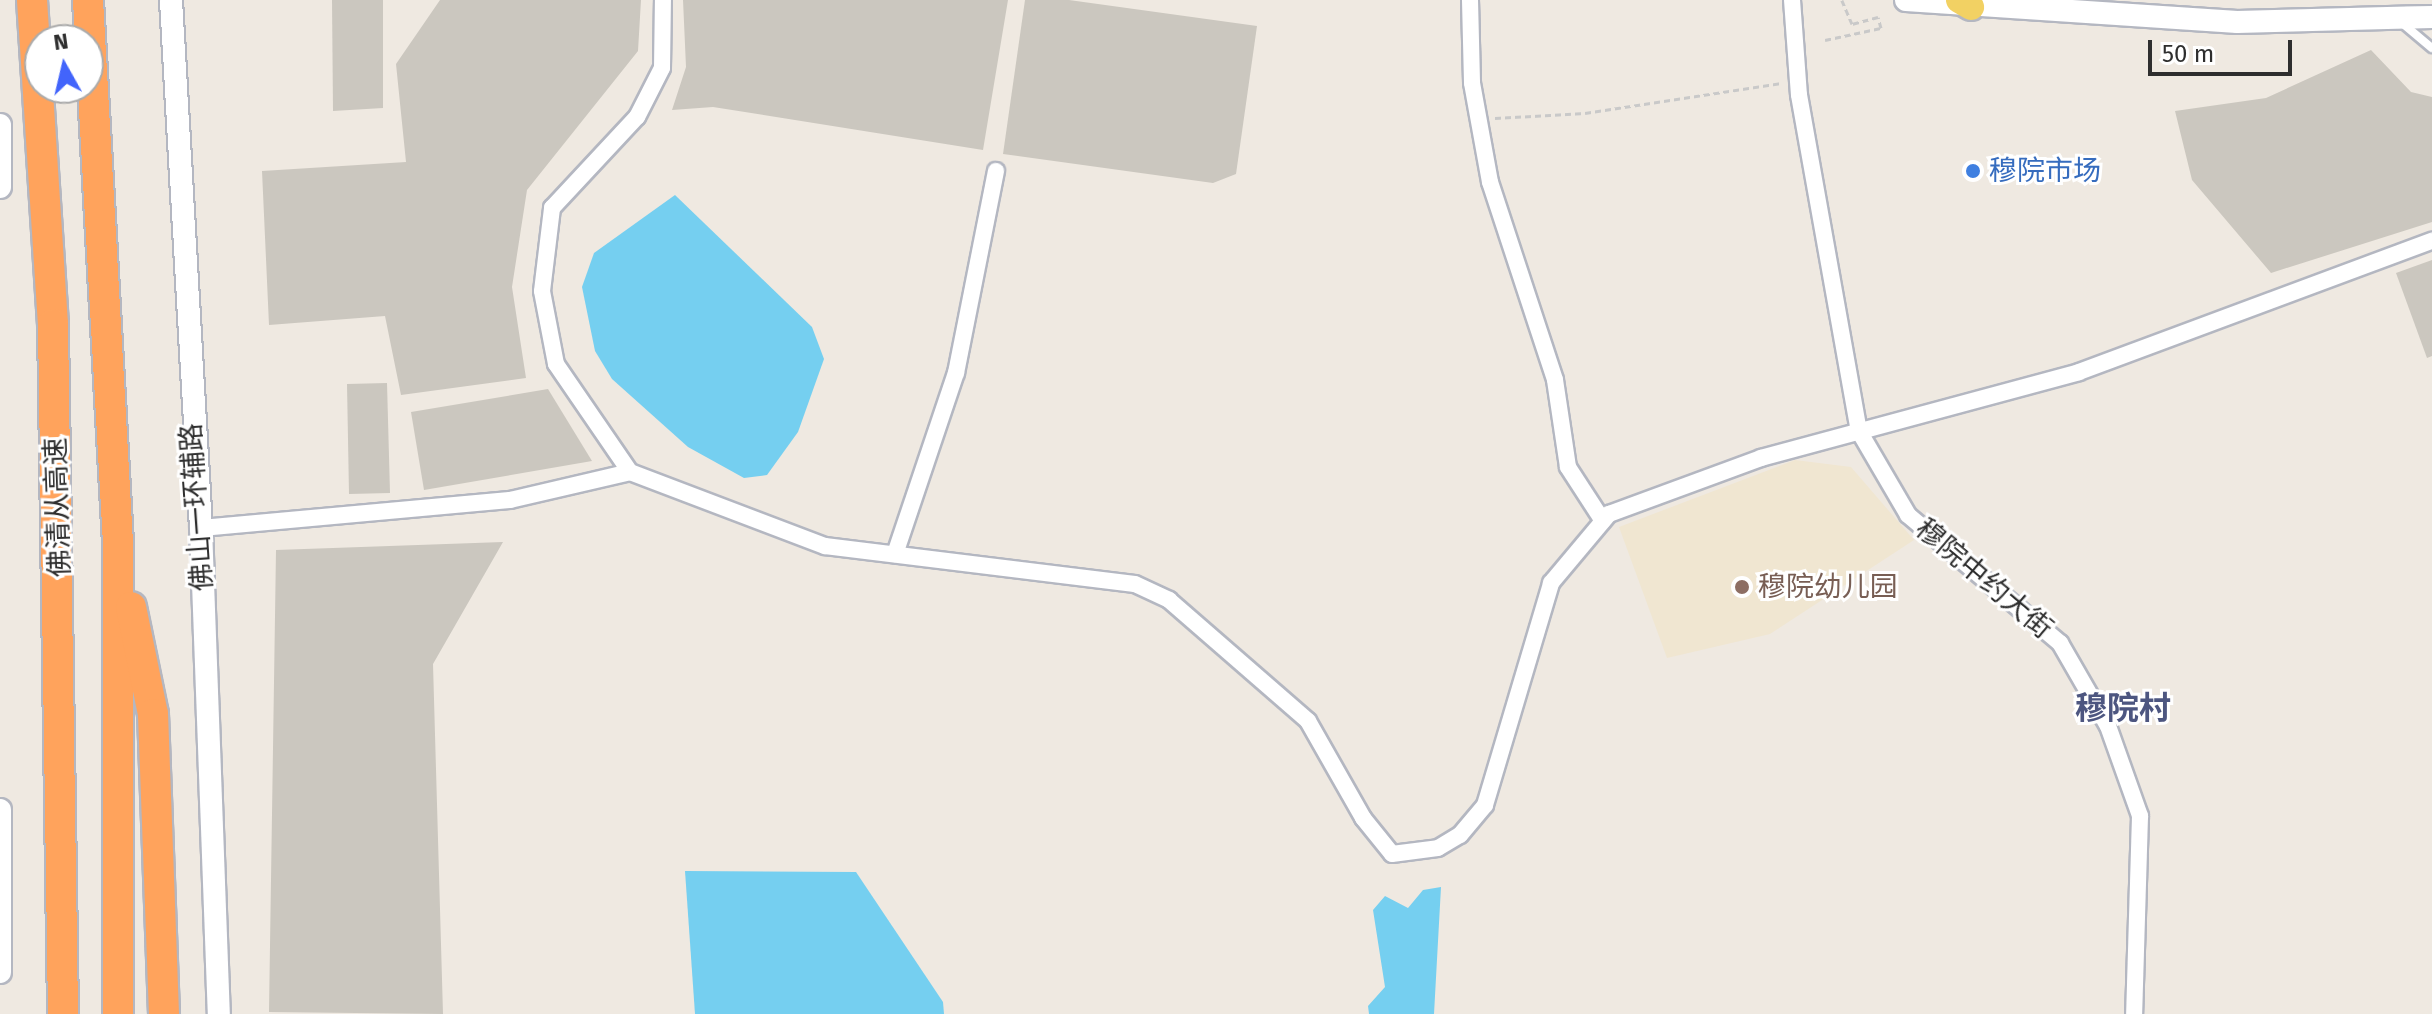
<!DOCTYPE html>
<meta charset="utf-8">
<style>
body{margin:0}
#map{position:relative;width:2432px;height:1014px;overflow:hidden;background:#efe9e1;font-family:"Fira Sans","Noto Sans SC",sans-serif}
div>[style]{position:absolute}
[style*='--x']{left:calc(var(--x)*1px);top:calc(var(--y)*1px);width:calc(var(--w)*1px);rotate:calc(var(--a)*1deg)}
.education>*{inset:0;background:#f0e6d1}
.water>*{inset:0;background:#75cff0}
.building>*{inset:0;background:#cbc7bf}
.path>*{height:3px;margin-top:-1.5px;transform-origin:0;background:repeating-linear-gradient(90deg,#c9c9c9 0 6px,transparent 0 10px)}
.roads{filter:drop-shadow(2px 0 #b4b7c1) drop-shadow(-2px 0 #b4b7c1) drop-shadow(0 2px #b4b7c1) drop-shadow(0 -2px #b4b7c1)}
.lane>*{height:8px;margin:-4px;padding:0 4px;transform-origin:4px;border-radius:4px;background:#fff}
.street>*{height:16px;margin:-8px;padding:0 8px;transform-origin:8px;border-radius:8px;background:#fff}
.secondary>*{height:22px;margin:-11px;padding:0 11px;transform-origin:11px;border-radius:11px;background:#fff}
.primary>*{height:26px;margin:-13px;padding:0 13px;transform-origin:13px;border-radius:13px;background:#f2d163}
.highway>*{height:30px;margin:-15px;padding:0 15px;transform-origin:15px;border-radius:15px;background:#ffa35c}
.dots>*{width:22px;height:22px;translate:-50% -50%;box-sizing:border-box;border:4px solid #fff;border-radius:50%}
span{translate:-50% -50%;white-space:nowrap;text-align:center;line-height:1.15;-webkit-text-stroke:6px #fff;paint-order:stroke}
.shop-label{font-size:28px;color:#366cbe}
.left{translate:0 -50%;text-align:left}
.street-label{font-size:28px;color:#2e2e2e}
.education-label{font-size:28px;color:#785e54}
.quarter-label{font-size:32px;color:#4d5680;font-weight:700}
.north{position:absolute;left:24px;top:24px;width:80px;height:80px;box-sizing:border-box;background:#fff;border:2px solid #ababab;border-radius:50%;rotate:352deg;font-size:22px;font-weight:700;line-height:32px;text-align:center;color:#2e2e2e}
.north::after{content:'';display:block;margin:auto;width:28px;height:36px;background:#4264fb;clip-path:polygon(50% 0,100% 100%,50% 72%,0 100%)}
.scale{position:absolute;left:2148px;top:40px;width:144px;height:36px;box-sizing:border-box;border:4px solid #2e2e2e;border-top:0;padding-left:10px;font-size:24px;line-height:28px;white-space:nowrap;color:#2e2e2e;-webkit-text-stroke:6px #fff;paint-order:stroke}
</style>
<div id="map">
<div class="education">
<div style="clip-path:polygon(1795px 460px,1851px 467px,1914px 540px,1770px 634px,1667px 658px,1619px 527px)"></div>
</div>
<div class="water">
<div style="clip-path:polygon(675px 195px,812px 327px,824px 359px,798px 432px,767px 475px,744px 478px,688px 447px,612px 379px,595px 351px,582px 287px,594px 253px)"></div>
<div style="clip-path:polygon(685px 871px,856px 872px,943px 1002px,944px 1014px,695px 1014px)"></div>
<div style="clip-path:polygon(1441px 887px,1434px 1014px,1369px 1014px,1368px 1006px,1385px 987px,1373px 910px,1385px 896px,1408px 908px,1423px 890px)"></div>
</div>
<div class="building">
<div style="clip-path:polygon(332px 0,383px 0,383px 108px,333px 111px)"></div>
<div style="clip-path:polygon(440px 0,641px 0,638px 51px,527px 190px,512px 287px,526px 378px,401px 395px,385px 316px,269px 325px,262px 171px,406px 162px,396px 64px)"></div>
<div style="clip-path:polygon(683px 0,1008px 0,983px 150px,713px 107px,672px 110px,686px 67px)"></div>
<div style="clip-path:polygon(1025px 0,1069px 0,1257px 26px,1236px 174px,1213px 183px,1003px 154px)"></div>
<div style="clip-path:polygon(2371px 50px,2411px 92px,2432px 97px,2432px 222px,2271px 273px,2192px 180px,2175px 111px,2266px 98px)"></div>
<div style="clip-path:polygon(2432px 260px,2432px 356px,2427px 358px,2396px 273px)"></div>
<div style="clip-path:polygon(387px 383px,390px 493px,349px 494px,347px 384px)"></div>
<div style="clip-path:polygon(548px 389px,592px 461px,424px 490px,411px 412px)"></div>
<div style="clip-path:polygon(503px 542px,433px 664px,443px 1014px,269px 1012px,276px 550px)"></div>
</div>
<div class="path">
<div style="--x:1825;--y:40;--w:57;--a:-12.1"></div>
<div style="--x:1881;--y:28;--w:11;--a:-105"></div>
<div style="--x:1878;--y:17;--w:27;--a:165"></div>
<div style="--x:1852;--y:24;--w:26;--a:-113"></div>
<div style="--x:1495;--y:118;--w:90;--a:-3.2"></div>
<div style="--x:1585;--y:113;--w:198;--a:-8.7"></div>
</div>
<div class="roads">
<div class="lane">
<div style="--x:2402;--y:23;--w:39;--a:40"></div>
</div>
<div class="street">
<div style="--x:1470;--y:0;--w:83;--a:88.6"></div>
<div style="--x:1472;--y:83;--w:101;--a:79.7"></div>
<div style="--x:1490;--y:182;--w:208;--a:71.8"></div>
<div style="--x:1555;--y:380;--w:88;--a:81.5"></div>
<div style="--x:1568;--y:467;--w:64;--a:57.1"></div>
<div style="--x:1792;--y:0;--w:95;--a:85.8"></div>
<div style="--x:1799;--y:95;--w:341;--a:79.9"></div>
<div style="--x:1859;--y:431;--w:97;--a:59.7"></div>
<div style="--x:1908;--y:515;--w:199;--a:40.1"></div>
<div style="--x:2060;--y:643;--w:96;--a:60"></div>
<div style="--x:2108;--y:726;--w:96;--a:70.4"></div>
<div style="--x:2140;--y:816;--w:198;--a:91.7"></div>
<div style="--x:630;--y:472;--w:131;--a:-124.4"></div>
<div style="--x:556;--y:364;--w:74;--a:-100.9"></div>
<div style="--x:542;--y:291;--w:84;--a:-83.1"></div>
<div style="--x:552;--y:208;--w:125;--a:-47"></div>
<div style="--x:637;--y:117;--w:55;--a:-63"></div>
<div style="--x:662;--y:68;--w:68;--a:-89.2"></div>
<div style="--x:201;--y:528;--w:310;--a:-5.2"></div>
<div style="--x:510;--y:500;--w:123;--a:-13.1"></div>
<div style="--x:630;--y:472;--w:209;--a:20.8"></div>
<div style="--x:825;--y:546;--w:312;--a:7"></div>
<div style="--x:1135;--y:584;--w:38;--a:25"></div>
<div style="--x:1169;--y:600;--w:184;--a:41"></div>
<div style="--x:1308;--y:721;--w:112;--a:60.4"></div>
<div style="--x:1363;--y:818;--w:46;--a:51.1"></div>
<div style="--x:1392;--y:854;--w:46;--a:-7.4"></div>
<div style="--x:1438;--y:848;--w:26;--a:-31"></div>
<div style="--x:1460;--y:835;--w:39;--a:-50"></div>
<div style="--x:1485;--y:805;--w:232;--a:-73.4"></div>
<div style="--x:1551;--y:583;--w:90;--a:-50"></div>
<div style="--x:1609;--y:514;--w:162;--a:-20.2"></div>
<div style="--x:1761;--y:458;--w:329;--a:-15.1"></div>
<div style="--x:2079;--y:372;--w:377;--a:-20.4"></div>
<div style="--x:895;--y:554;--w:191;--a:-71.4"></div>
<div style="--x:956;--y:373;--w:206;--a:-78.8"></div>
</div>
<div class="secondary">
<div style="--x:171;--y:0;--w:529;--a:86.75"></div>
<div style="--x:201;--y:528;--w:486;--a:87.9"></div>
<div style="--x:1906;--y:0;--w:332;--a:3.8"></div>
<div style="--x:2237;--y:22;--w:195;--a:-1.5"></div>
<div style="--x:0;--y:125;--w:62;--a:90"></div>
<div style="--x:0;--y:810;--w:162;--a:90"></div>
</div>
<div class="primary">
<div style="--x:1959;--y:0;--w:14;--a:30"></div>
</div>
<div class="highway">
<div style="--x:32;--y:0;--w:325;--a:86.3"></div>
<div style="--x:53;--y:324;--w:690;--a:89.17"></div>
<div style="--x:88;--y:0;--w:545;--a:86.84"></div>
<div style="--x:118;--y:544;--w:470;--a:90"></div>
<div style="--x:131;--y:607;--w:109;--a:78.4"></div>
<div style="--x:153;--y:714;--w:300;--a:87.9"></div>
</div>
</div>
<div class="dots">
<div style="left:1973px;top:171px;background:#3f7fe0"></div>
<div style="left:1742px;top:587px;background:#8d6e63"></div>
</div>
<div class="shop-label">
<span class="left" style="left:1989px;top:171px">穆院市场</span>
</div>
<div class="street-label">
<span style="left:58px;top:507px;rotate:-92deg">佛清从高速</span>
<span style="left:197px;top:507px;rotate:-94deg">佛山一环辅路</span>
<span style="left:1984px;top:579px;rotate:40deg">穆院中约大街</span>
</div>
<div class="education-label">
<span class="left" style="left:1758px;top:587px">穆院幼儿园</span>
</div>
<div class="quarter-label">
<span style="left:2123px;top:708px">穆院村</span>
</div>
<div class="north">N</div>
<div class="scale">50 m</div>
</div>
